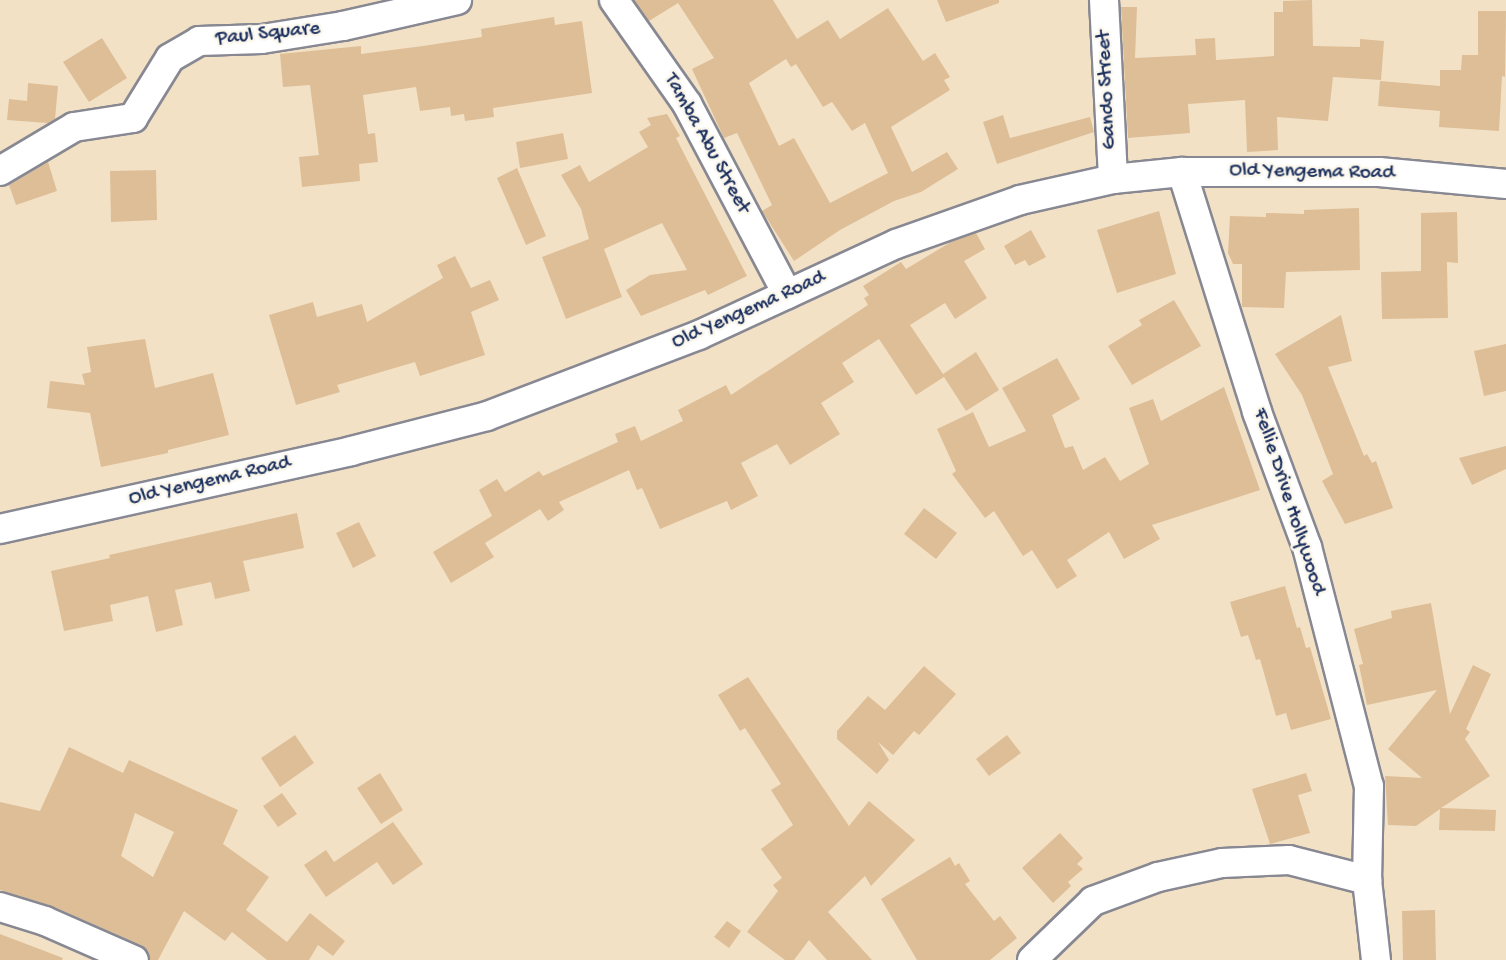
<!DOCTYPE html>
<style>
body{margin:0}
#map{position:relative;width:1506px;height:960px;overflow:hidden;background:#f3e1c6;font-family:"Gochi Hand",sans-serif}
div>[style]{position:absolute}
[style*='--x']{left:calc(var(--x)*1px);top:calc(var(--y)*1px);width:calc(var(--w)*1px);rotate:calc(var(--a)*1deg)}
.building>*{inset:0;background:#ddbe97}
.roads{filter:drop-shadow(2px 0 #878892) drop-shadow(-2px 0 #878892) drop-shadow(0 2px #878892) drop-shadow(0 -2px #878892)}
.street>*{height:28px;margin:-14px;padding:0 14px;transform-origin:14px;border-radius:14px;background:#fff}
span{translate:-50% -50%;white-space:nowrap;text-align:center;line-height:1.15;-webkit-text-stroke:5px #fbf7ec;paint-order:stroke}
.street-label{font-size:21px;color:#1b2f5e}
</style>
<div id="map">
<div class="building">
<div style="clip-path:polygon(evenodd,634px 0,773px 0,797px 39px,828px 20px,840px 39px,888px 8px,923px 61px,935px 53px,950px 77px,944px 80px,950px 90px,891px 127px,912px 172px,947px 152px,958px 169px,921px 192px,894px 201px,840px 230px,794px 261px,762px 211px,772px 205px,737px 133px,724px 138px,692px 69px,714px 58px,678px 3px,649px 21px,634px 0,786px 59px,791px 67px,796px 64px,823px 107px,832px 102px,852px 131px,865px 123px,888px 173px,830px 203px,794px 138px,779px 146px,749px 83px,786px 59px)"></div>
<div style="clip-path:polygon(937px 0,999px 0,999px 3px,946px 22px)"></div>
<div style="clip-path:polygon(1312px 0,1313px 46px,1360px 47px,1360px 39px,1384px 41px,1381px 80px,1333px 77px,1328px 121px,1277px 117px,1278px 150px,1247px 152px,1245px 100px,1188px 104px,1190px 133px,1128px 138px,1121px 7px,1137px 7px,1135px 58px,1196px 55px,1195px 39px,1215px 38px,1216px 60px,1274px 56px,1274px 12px,1283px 12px,1283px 1px)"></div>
<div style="clip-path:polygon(1478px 11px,1506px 11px,1505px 77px,1502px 76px,1499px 131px,1439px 127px,1440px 111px,1378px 106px,1380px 81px,1440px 86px,1440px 70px,1461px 70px,1462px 55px,1478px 55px)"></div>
<div style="clip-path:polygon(554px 17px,555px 25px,582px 21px,592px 93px,493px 108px,494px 117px,465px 121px,464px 114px,451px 116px,450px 107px,420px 111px,416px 87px,363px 95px,368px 134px,375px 133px,378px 162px,359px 164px,360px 181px,302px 187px,299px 157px,319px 155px,310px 85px,283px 87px,280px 54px,361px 46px,361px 54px,423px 46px,482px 37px,481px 29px)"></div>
<div style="clip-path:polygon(102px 38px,127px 78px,89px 102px,63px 62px)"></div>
<div style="clip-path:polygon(28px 83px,58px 86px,55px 119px,48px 123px,7px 120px,9px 99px,27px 101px)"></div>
<div style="clip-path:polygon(667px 114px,680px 136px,676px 138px,747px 276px,708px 295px,705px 290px,641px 316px,626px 290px,650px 275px,687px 270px,662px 223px,604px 249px,622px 297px,566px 319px,542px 257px,589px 239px,581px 209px,561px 175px,580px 165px,589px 182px,648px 147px,639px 132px,651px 125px,647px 118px)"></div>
<div style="clip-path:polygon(1003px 115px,1010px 138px,1090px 117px,1094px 132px,997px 164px,983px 122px)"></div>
<div style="clip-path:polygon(563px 133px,568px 159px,520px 168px,516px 142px)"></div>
<div style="clip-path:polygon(48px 162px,57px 191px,16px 205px,9px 185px)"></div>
<div style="clip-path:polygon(517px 168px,546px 236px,526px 245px,497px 178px)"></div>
<div style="clip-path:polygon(156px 170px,157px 220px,111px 222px,110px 171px)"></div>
<div style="clip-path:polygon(1359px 208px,1360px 270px,1286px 272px,1284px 308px,1242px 307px,1242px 264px,1233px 264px,1228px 253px,1230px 216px,1266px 217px,1266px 213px,1304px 214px,1304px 210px)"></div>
<div style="clip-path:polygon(1159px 211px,1176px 274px,1117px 293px,1097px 230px)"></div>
<div style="clip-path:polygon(1457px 212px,1458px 263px,1447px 262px,1448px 318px,1382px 319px,1381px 272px,1421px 271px,1421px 213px)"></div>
<div style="clip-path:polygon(1031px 230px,1046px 257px,1029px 266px,1025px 260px,1015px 265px,1004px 246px)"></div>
<div style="clip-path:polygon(976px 233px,985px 249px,964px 261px,987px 298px,955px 319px,945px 303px,910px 325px,943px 374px,976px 352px,999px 390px,966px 411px,944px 377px,916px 395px,879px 339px,842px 363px,854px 382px,821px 403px,840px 434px,790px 465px,777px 444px,741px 463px,758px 496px,731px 510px,727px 501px,660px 529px,642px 488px,637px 490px,629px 470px,559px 502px,564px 510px,548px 521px,540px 509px,485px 543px,494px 557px,451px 583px,433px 552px,492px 516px,479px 490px,497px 479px,505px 492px,539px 471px,543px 476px,618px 442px,615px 434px,635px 426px,641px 441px,683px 421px,678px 410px,726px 385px,731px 395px,868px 305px,864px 298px,869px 295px,863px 286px,901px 262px,906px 269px,951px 242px)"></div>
<div style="clip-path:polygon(455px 256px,471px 288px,490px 280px,499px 300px,471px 312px,485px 355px,420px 376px,415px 362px,337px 385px,340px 392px,296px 405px,269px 315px,313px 302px,317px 317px,362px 304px,367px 322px,443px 278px,437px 265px)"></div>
<div style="clip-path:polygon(1174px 300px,1201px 346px,1132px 385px,1108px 346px,1142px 325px,1139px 320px)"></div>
<div style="clip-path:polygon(1341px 315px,1352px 361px,1328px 367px,1364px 456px,1367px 454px,1372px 463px,1376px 461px,1393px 508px,1345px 524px,1322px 481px,1333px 474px,1302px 395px,1275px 354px)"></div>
<div style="clip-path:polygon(145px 339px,155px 388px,213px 373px,229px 435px,168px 450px,168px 453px,101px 467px,90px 413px,47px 408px,50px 381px,85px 385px,82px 374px,91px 372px,87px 347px)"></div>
<div style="clip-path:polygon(1506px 344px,1506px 391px,1484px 396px,1474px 351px)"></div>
<div style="clip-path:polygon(1057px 358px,1080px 399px,1052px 415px,1065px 448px,1073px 446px,1083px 470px,1105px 457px,1120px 481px,1149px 464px,1129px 408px,1153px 399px,1161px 421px,1224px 387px,1260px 490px,1152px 525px,1160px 539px,1124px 559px,1109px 532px,1067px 560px,1077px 576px,1057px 589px,1032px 550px,1023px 556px,994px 511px,985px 518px,952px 474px,956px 471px,937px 429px,973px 412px,989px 447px,1026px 431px,1002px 388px)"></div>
<div style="clip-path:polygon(1506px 446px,1506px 469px,1472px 485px,1459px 458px)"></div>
<div style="clip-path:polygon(924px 508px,957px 533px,936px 559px,904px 534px)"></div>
<div style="clip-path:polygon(297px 513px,304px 548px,243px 561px,250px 591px,215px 599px,211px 582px,175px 590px,183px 625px,156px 632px,148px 596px,110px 605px,113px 621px,64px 631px,51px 571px,110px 558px,109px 555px)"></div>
<div style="clip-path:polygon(359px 522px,376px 556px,353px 568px,336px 533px)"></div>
<div style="clip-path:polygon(1285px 586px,1297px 628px,1300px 627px,1306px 648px,1310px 647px,1331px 719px,1291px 730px,1286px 713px,1276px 716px,1260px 659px,1256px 660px,1248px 635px,1241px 637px,1230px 602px)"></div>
<div style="clip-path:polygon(1431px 603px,1450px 714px,1473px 665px,1491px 674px,1466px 729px,1470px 732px,1465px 739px,1490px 776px,1441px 808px,1496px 810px,1495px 831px,1439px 830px,1440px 809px,1416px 826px,1388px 825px,1385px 776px,1422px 778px,1388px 749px,1437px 690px,1367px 705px,1359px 665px,1363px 664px,1354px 629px,1392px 618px,1391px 611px)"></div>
<div style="clip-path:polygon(924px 666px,956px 694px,919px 735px,914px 731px,893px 755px,878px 742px,889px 760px,877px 774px,837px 739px,837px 731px,868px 696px,885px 710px)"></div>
<div style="clip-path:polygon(748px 677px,849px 826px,869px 801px,915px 840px,871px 886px,865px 876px,828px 912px,872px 960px,827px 960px,809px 940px,794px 960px,785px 960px,747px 932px,778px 891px,773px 885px,782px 878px,761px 849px,793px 825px,771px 790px,781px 784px,745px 728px,740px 731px,718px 695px)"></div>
<div style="clip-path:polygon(295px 735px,314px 763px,280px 787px,261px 758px)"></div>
<div style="clip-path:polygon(1007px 735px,1021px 753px,989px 776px,976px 759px)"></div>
<div style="clip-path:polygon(evenodd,69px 747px,123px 773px,129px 760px,238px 810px,223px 844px,269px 877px,246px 910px,287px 942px,310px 913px,345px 941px,333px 956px,318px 945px,309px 960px,267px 960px,232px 932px,225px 941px,184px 911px,158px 960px,150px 960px,148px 951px,141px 945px,52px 906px,0 890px,0 802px,40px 811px,69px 747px,135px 813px,174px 832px,153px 877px,121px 856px,135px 813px)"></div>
<div style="clip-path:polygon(380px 773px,403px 810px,381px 824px,357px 788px)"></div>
<div style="clip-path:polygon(1306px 773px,1312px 791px,1298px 795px,1310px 833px,1270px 844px,1252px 789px)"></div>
<div style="clip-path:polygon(282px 793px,297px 814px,278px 827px,263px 806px)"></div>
<div style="clip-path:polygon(393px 822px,423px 864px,393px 885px,377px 862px,326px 897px,304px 865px,326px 850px,334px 862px)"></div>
<div style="clip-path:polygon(1060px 833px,1083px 858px,1077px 864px,1083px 869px,1068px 882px,1071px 886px,1053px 903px,1022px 868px)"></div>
<div style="clip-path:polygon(950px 857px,955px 866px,959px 863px,970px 881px,965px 884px,994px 921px,1000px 916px,1017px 938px,990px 960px,917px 960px,881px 899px)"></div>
<div style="clip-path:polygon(1435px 910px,1436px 960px,1403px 960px,1402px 911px)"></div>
<div style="clip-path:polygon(727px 921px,741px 931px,729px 948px,714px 937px)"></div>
<div style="clip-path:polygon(0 934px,63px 958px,62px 960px,0 960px)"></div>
</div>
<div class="roads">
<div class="street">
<div style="--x:614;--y:0;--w:127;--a:54.9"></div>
<div style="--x:687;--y:104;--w:215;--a:62.2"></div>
<div style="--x:1104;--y:0;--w:179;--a:87.1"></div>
<div style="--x:0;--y:171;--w:86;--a:-30.7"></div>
<div style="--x:74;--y:127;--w:60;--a:-8.7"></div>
<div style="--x:133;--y:118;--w:70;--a:-58.3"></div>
<div style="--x:170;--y:58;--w:34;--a:-30"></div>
<div style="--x:199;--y:41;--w:63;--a:-1.8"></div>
<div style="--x:262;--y:39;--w:82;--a:-9.1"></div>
<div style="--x:343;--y:26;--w:117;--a:-12.8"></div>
<div style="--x:1182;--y:172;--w:251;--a:72.6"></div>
<div style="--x:1257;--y:412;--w:144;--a:69.7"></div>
<div style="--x:1307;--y:547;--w:247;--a:75.5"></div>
<div style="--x:1369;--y:786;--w:94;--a:91.2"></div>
<div style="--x:1367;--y:880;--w:81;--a:83.6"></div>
<div style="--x:0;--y:529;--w:360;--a:-12.5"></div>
<div style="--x:351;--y:451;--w:140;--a:-14.4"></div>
<div style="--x:487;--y:416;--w:227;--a:-20.9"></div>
<div style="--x:699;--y:335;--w:217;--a:-24.8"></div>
<div style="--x:896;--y:244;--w:132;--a:-19.5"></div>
<div style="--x:1020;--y:200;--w:95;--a:-12.7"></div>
<div style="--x:1113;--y:179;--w:69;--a:-5.8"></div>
<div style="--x:1182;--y:172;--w:197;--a:0"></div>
<div style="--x:1379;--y:172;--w:128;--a:5.4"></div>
<div style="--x:0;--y:907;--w:47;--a:17.3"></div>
<div style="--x:45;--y:921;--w:97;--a:23.7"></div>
<div style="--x:1032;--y:960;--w:85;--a:-44"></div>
<div style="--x:1093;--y:901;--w:69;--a:-20.3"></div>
<div style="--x:1158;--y:877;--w:66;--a:-12.3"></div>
<div style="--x:1222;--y:863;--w:67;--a:-2.6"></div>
<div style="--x:1289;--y:860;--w:81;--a:14.4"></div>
</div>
</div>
<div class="street-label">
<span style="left:268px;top:35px;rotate:-6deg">Paul Square</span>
<span style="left:1108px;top:90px;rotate:-93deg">Gando Street</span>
<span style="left:706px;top:144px;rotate:61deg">Tamba Abu Street</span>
<span style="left:1312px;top:173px;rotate:1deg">Old Yengema Road</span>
<span style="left:749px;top:311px;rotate:-24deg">Old Yengema Road</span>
<span style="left:210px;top:482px;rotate:-13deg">Old Yengema Road</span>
<span style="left:1288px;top:502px;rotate:72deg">Fellie Drive Hollywood</span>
</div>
</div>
